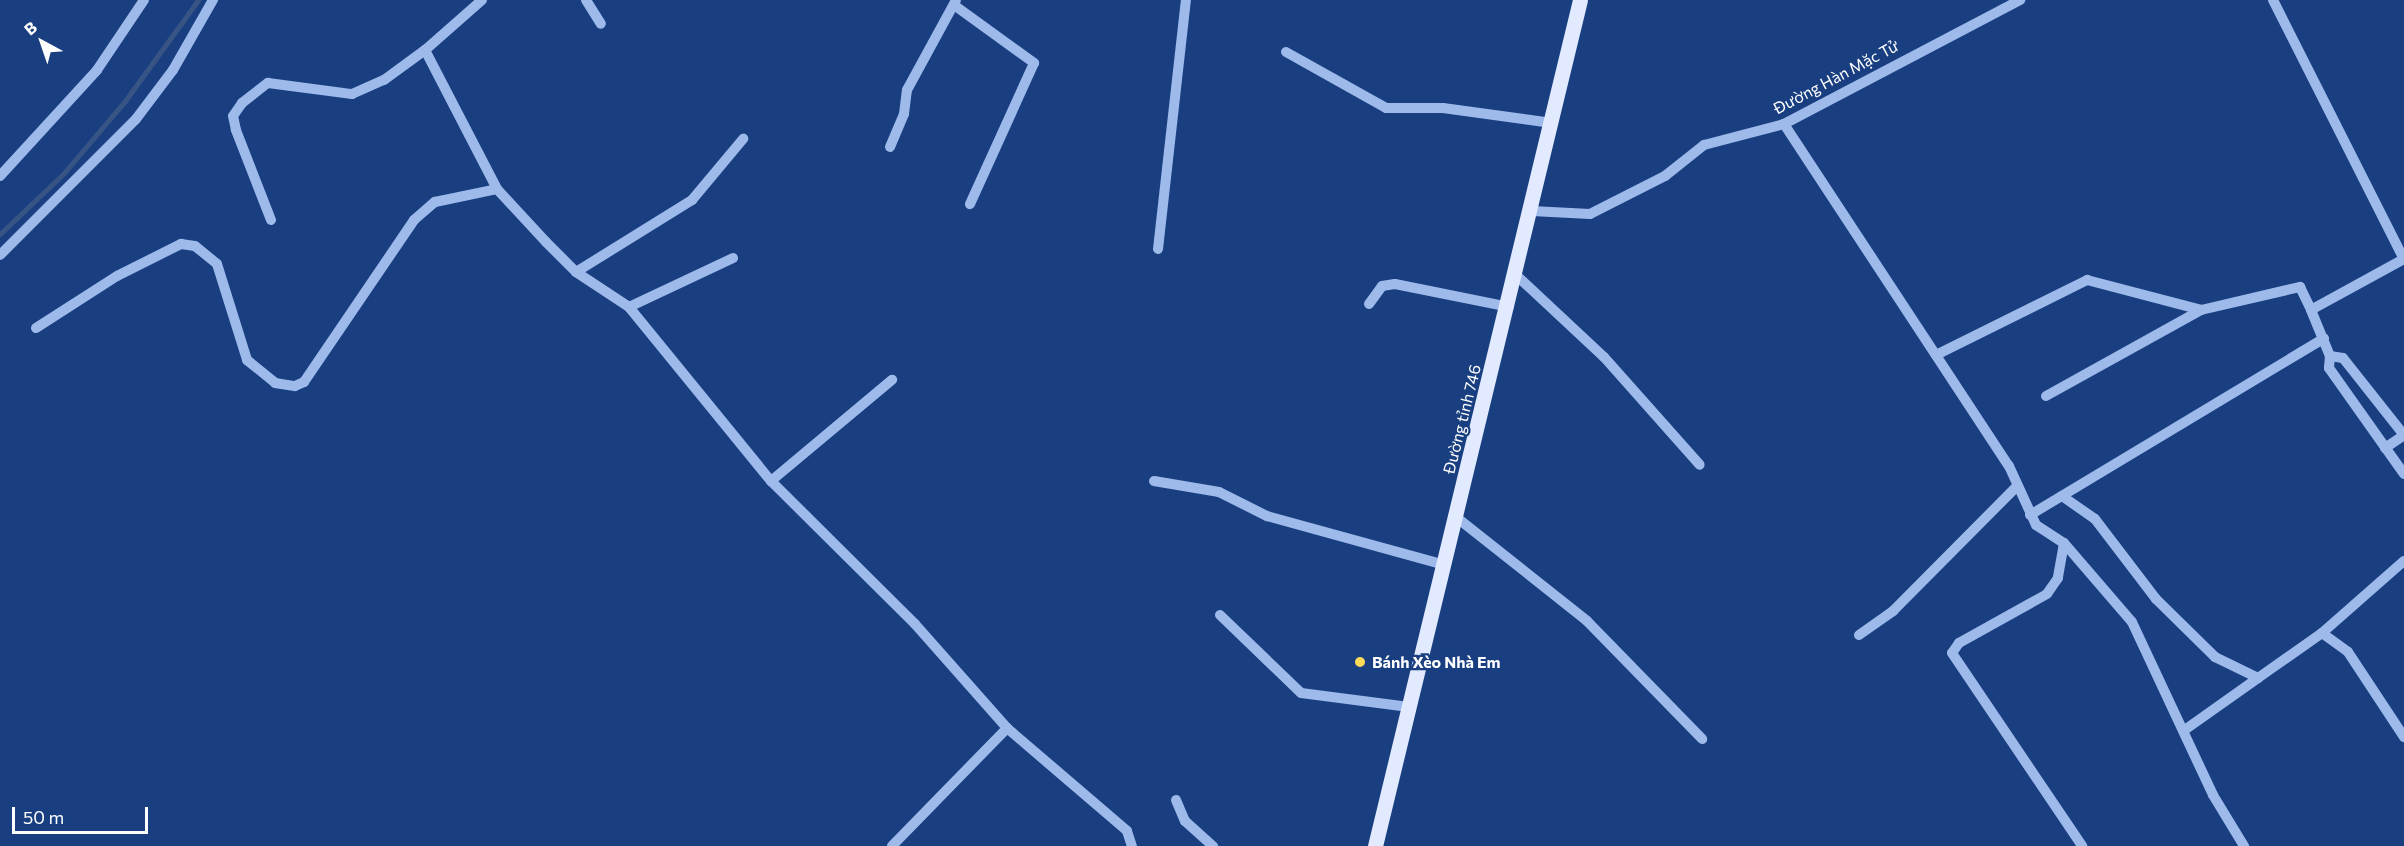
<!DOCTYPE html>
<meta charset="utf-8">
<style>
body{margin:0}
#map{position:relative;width:2404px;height:846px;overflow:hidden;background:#193f81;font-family:Commissioner,sans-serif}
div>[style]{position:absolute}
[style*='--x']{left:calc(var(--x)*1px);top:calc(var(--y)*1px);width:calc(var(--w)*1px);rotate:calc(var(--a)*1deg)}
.stream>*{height:5px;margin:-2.5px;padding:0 2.5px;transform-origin:2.5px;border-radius:2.5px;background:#385485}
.minor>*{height:10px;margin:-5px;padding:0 5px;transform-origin:5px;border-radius:5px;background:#9dbaeb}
.major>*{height:15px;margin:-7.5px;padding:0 7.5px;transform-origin:7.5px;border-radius:7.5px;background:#e1eaff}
.dots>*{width:16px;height:16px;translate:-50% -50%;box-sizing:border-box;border:3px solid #193f81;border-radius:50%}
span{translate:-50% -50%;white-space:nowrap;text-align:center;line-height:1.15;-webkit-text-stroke:4.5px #193f81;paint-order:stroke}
.street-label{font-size:16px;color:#fff}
.poi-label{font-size:16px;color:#fff;font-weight:700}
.left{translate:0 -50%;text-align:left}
.north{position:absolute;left:12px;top:12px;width:60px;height:60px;-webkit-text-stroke:4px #193f81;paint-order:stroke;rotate:320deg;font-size:16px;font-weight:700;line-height:24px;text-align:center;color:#fff}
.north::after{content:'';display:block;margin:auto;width:21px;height:27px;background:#fff;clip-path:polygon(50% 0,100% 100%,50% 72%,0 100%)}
.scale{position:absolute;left:12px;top:807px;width:136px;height:27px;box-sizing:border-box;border:3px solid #fff;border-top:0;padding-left:8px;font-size:18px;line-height:21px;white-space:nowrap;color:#fff;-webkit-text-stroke:4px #193f81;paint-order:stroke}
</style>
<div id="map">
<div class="stream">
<div style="--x:0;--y:234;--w:87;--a:-43.6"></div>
<div style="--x:63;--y:174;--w:96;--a:-49.7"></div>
<div style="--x:125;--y:101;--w:125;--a:-54.1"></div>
</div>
<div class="minor">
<div style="--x:482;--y:0;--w:76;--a:138.7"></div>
<div style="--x:425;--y:50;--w:157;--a:62.6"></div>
<div style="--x:497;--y:189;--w:72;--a:47.2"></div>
<div style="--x:546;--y:242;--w:42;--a:45"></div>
<div style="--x:576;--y:272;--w:64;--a:33.4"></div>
<div style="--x:629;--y:307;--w:115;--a:-25.2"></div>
<div style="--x:586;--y:0;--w:28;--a:58"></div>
<div style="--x:2273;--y:0;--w:290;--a:63.2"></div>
<div style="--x:954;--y:5;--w:99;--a:35.9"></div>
<div style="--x:1034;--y:63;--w:155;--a:114.4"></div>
<div style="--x:1286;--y:52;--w:115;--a:29.2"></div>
<div style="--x:1386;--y:108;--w:57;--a:0"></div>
<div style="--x:1443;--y:108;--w:110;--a:7.8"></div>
<div style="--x:1784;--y:124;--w:409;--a:56.7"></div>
<div style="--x:2009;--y:466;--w:65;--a:65.4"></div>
<div style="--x:2036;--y:525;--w:33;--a:33"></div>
<div style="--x:2064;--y:543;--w:104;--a:49.3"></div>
<div style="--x:2132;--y:622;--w:191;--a:64.9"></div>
<div style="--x:2213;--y:795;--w:60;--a:58.7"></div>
<div style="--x:890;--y:147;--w:36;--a:-67"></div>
<div style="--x:904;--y:114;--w:24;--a:-83"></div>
<div style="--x:907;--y:90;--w:102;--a:-61.4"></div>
<div style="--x:0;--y:176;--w:144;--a:-47.5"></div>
<div style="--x:97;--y:70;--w:84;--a:-56.1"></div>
<div style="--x:1532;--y:211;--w:58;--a:3"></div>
<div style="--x:1590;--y:214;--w:84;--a:-26.9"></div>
<div style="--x:1665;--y:176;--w:50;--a:-38.5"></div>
<div style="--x:1704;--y:145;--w:83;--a:-14.7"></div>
<div style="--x:1784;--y:124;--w:267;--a:-27.7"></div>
<div style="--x:271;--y:220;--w:97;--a:-111.3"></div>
<div style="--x:236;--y:130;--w:14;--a:-102"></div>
<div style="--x:233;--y:116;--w:16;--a:-55"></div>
<div style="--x:242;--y:103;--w:33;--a:-38"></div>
<div style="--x:268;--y:83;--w:85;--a:7.5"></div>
<div style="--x:352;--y:94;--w:35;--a:-24"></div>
<div style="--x:384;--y:80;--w:51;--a:-36.2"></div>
<div style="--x:1158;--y:249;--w:251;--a:-83.6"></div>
<div style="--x:0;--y:255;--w:192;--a:-45"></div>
<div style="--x:136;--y:119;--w:61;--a:-52.9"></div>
<div style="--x:173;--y:70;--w:81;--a:-60.3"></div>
<div style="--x:2404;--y:259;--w:106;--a:151.3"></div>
<div style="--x:2311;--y:310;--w:50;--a:67.6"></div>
<div style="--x:2330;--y:356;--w:12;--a:95"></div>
<div style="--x:2329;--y:368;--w:130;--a:54.7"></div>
<div style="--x:576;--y:272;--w:137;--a:-31.8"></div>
<div style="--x:692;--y:200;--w:80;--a:-50.1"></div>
<div style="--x:1516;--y:275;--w:120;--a:43"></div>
<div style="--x:1604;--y:357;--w:144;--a:48.4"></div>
<div style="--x:1369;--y:304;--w:22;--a:-54"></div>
<div style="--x:1382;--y:286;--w:13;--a:-9"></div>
<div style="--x:1395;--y:284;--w:116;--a:11.4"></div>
<div style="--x:629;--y:307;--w:225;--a:50.8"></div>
<div style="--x:771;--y:481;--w:203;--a:44.8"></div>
<div style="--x:915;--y:624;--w:139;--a:48.5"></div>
<div style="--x:1007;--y:728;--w:158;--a:40.6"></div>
<div style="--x:1127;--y:831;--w:16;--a:72"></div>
<div style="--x:36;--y:328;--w:96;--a:-32.7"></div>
<div style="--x:117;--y:276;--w:72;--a:-26.6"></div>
<div style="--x:181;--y:244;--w:14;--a:8"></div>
<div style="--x:195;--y:246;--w:28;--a:39"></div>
<div style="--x:217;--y:264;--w:101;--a:72.6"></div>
<div style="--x:247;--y:360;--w:36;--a:39"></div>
<div style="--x:275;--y:383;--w:20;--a:9"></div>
<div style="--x:295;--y:386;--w:10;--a:-24"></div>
<div style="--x:304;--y:382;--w:196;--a:-55.8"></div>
<div style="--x:414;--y:220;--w:28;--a:-41"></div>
<div style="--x:435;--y:202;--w:63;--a:-11.8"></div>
<div style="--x:1936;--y:355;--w:169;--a:-26.4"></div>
<div style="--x:2087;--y:280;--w:118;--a:14.7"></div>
<div style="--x:2201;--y:310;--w:102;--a:-13.1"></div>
<div style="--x:2300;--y:287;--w:25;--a:64"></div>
<div style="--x:2330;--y:356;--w:13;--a:9"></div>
<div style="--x:2343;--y:358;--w:98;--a:51.6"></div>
<div style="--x:2046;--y:396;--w:177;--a:-29"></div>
<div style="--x:2385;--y:448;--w:23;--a:-34"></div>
<div style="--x:771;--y:481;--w:158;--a:-39.9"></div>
<div style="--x:1154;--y:481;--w:66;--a:9.6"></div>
<div style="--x:1219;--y:492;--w:54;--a:26.6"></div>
<div style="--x:1267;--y:516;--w:185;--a:15.4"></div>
<div style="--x:2062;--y:496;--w:40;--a:34.9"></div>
<div style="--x:2095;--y:519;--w:101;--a:52.7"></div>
<div style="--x:2156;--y:599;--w:83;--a:44.5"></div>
<div style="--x:2215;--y:657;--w:48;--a:26"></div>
<div style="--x:2258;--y:678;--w:78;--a:-35.1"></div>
<div style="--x:2322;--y:633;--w:32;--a:36"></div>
<div style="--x:2348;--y:652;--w:102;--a:56.6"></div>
<div style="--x:2030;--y:515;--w:343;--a:-31"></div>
<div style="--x:1456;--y:517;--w:167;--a:38.4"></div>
<div style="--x:1587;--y:621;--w:165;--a:45.7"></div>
<div style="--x:2064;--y:543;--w:36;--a:100"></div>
<div style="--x:2058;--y:578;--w:19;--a:125"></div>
<div style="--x:2047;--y:594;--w:101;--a:150.9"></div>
<div style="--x:1959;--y:643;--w:12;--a:125"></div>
<div style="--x:1952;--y:653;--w:233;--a:56"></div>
<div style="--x:1220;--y:615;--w:112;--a:43.9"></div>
<div style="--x:1301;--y:693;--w:109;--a:7.4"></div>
<div style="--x:2322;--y:633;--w:109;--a:-41.3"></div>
<div style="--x:1859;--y:635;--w:42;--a:-35.2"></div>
<div style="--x:1893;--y:611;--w:176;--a:-45.2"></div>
<div style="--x:2186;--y:729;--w:88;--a:-35.3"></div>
<div style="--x:1176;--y:800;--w:23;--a:67"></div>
<div style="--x:1185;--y:821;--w:38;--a:42"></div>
<div style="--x:892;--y:846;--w:165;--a:-45.7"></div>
</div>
<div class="major">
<div style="--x:1375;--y:846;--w:870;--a:-76.38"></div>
</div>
<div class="dots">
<div style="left:1360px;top:662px;background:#feda58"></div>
</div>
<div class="street-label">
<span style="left:1836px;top:77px;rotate:-28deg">Đường Hàn Mặc Tử</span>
<span style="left:1462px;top:419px;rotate:-76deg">Đường tỉnh 746</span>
</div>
<div class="poi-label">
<span class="left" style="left:1372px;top:662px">Bánh Xèo Nhà Em</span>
</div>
<div class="north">B</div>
<div class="scale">50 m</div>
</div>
